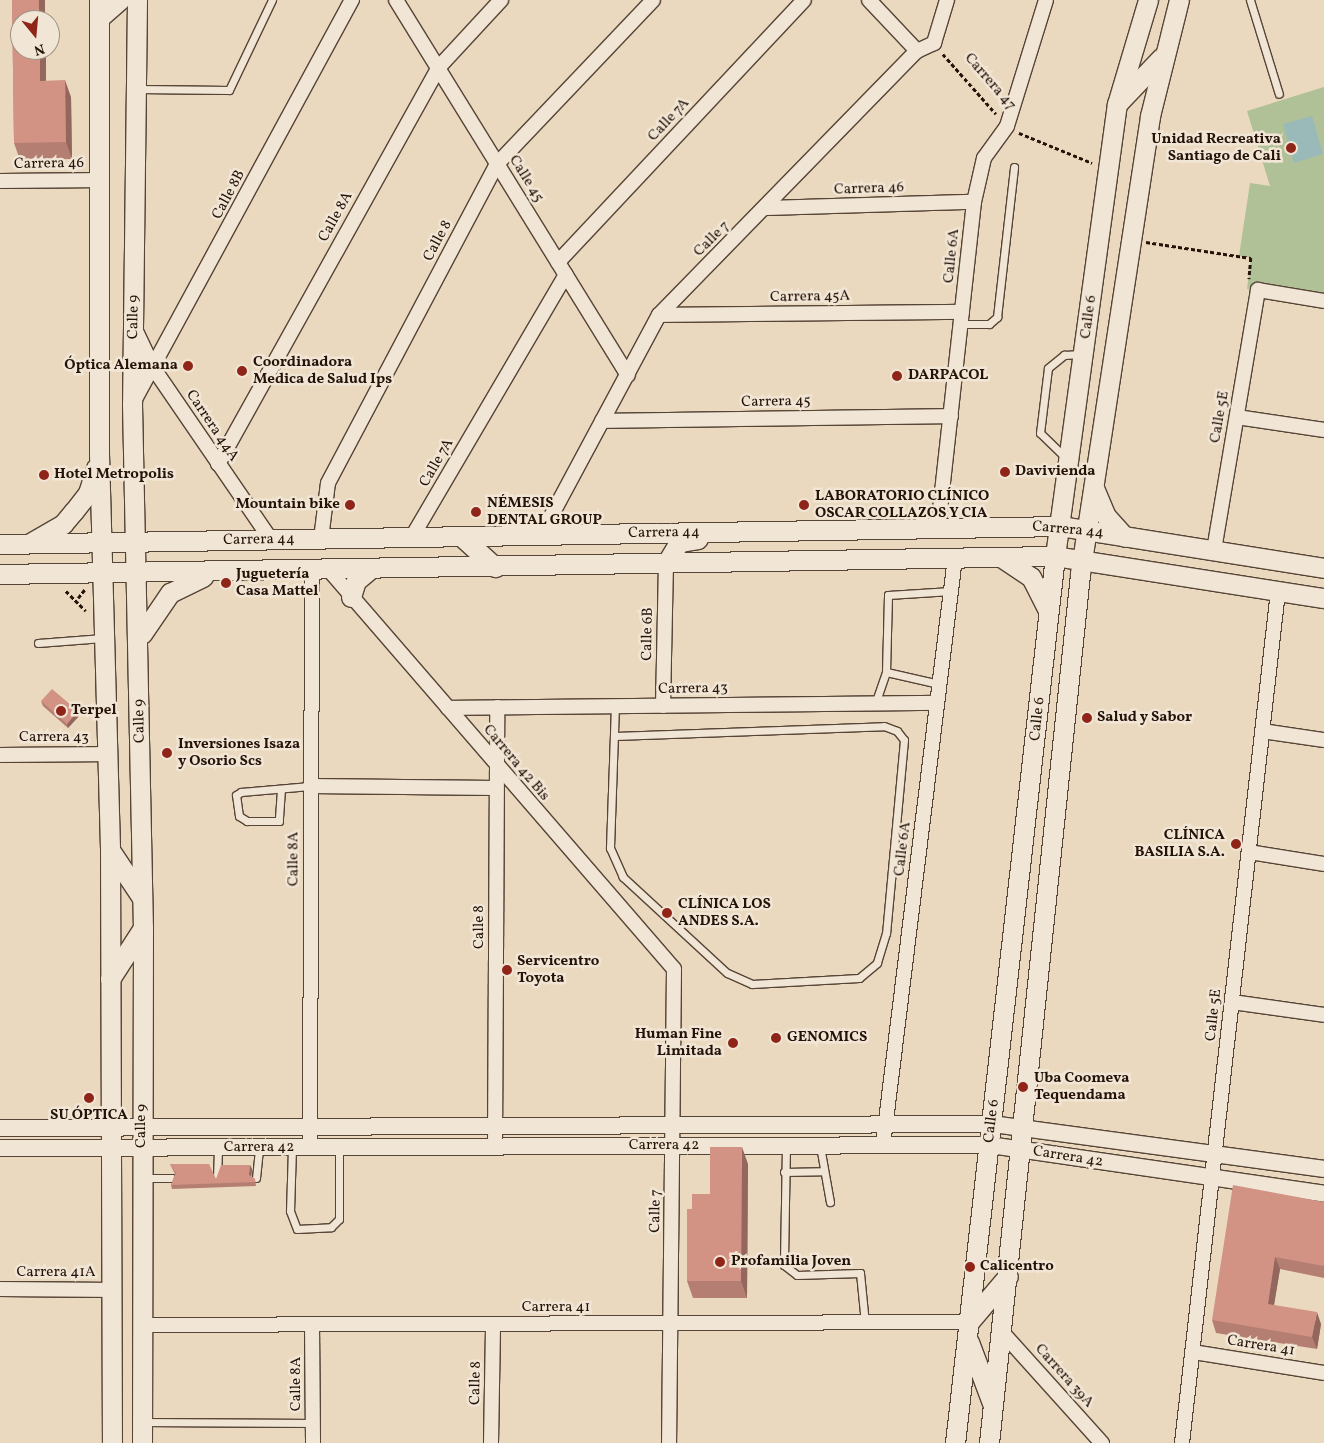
<!DOCTYPE html>
<meta charset="utf-8">
<style>
body{margin:0}
#map{position:relative;width:1324px;height:1443px;overflow:hidden;background:#ead9be;font-family:Vollkorn,serif}
div>[style]{position:absolute}
[style*='--x']{left:calc(var(--x)*1px);top:calc(var(--y)*1px);width:calc(var(--w)*1px);rotate:calc(var(--a)*1deg)}
.green>*{inset:0;background:#b0c097}
.water>*{inset:0;background:#9ab9b9}
.path>*{height:2.5px;margin-top:-1.25px;transform-origin:0;background:repeating-linear-gradient(90deg,#251208 0 4px,transparent 0 6.5px)}
.roads{filter:drop-shadow(1px 0 #564436) drop-shadow(-1px 0 #564436) drop-shadow(0 1px #564436) drop-shadow(0 -1px #564436)}
.service>*{height:7px;margin:-3.5px;padding:0 3.5px;transform-origin:3.5px;border-radius:3.5px;background:#f1e6d5}
.minor>*{height:14px;margin:-7px;padding:0 7px;transform-origin:7px;border-radius:7px;background:#f1e6d5}
.tertiary>*{height:16px;margin:-8px;padding:0 8px;transform-origin:8px;border-radius:8px;background:#f1e6d5}
.secondary>*{height:19px;margin:-9.5px;padding:0 9.5px;transform-origin:9.5px;border-radius:9.5px;background:#f1e6d5}
.wall>*{inset:0;background:#b57e72}
.shaded-wall>*{inset:0;background:#93675d}
.building>*{inset:0;background:#d29385}
.dots>*{width:14px;height:14px;translate:-50% -50%;box-sizing:border-box;border:2px solid #f1e6d5;border-radius:50%}
span{translate:-50% -50%;white-space:nowrap;text-align:center;line-height:1.15;-webkit-text-stroke:5px #f1e6d5;paint-order:stroke}
.street-label{font-size:15px;color:#251208}
.poi-label{font-size:15px;color:#251208;font-weight:700}
.right{translate:-100% -50%;text-align:right}
.left{translate:0 -50%;text-align:left}
.north{position:absolute;left:10px;top:10px;width:50px;height:50px;box-sizing:border-box;background:#f1e6d5;border:1px solid #9f9183;border-radius:50%;rotate:163deg;font-size:14px;font-weight:700;line-height:20px;text-align:center;color:#251208}
.north::after{content:'';display:block;margin:auto;width:18px;height:22px;background:#8f2418;clip-path:polygon(50% 0,100% 100%,50% 72%,0 100%)}
</style>
<div id="map">
<div class="green">
<div style="clip-path:polygon(1324px 87px,1324px 301px,1247px 289px,1251px 258px,1239px 256px,1250px 183px,1270px 186px,1247px 111px)"></div>
</div>
<div class="water">
<div style="clip-path:polygon(1312px 116px,1323px 154px,1294px 163px,1283px 124px)"></div>
</div>
<div class="path">
<div style="--x:943;--y:54;--w:80;--a:48.5"></div>
<div style="--x:1019;--y:133;--w:79;--a:22.3"></div>
<div style="--x:1146;--y:242;--w:106;--a:8.7"></div>
<div style="--x:1251;--y:258;--w:21;--a:95"></div>
<div style="--x:66;--y:591;--w:28;--a:45"></div>
<div style="--x:78;--y:598;--w:11;--a:-52"></div>
</div>
<div class="roads">
<div class="service">
<div style="--x:1250;--y:0;--w:98;--a:72.9"></div>
<div style="--x:138;--y:89;--w:91;--a:0.6"></div>
<div style="--x:229;--y:90;--w:100;--a:-64.5"></div>
<div style="--x:961;--y:324;--w:28;--a:0"></div>
<div style="--x:989;--y:324;--w:11;--a:-41"></div>
<div style="--x:997;--y:317;--w:151;--a:-83.5"></div>
<div style="--x:1067;--y:459;--w:37;--a:-136"></div>
<div style="--x:1040;--y:433;--w:65;--a:-83"></div>
<div style="--x:1048;--y:368;--w:21;--a:-39"></div>
<div style="--x:1064;--y:355;--w:17;--a:-3"></div>
<div style="--x:38;--y:643;--w:65;--a:-4.4"></div>
<div style="--x:939;--y:684;--w:54;--a:-167.2"></div>
<div style="--x:886;--y:672;--w:77;--a:-88.5"></div>
<div style="--x:888;--y:595;--w:63;--a:-3.6"></div>
<div style="--x:875;--y:704;--w:34;--a:-71"></div>
<div style="--x:615;--y:736;--w:269;--a:-2.1"></div>
<div style="--x:884;--y:726;--w:14;--a:21"></div>
<div style="--x:897;--y:731;--w:11;--a:52"></div>
<div style="--x:904;--y:740;--w:194;--a:95.3"></div>
<div style="--x:886;--y:933;--w:31;--a:107"></div>
<div style="--x:877;--y:963;--w:23;--a:140"></div>
<div style="--x:859;--y:978;--w:107;--a:176.8"></div>
<div style="--x:752;--y:984;--w:27;--a:-156"></div>
<div style="--x:727;--y:973;--w:142;--a:-137.3"></div>
<div style="--x:623;--y:877;--w:32;--a:-114"></div>
<div style="--x:610;--y:848;--w:142;--a:-88"></div>
<div style="--x:281;--y:789;--w:32;--a:94"></div>
<div style="--x:279;--y:821;--w:32;--a:180"></div>
<div style="--x:247;--y:821;--w:9;--a:-148"></div>
<div style="--x:239;--y:816;--w:21;--a:-98"></div>
<div style="--x:236;--y:795;--w:6;--a:-31"></div>
<div style="--x:241;--y:792;--w:69;--a:-5"></div>
<div style="--x:786;--y:1146;--w:119;--a:91"></div>
<div style="--x:784;--y:1265;--w:16;--a:38"></div>
<div style="--x:797;--y:1275;--w:63;--a:-1.8"></div>
<div style="--x:860;--y:1273;--w:50;--a:84.3"></div>
<div style="--x:820;--y:1146;--w:57;--a:79.9"></div>
<div style="--x:292;--y:1148;--w:63;--a:91.8"></div>
<div style="--x:290;--y:1211;--w:19;--a:69"></div>
<div style="--x:297;--y:1229;--w:34;--a:-3"></div>
<div style="--x:331;--y:1227;--w:11;--a:-45"></div>
<div style="--x:339;--y:1219;--w:72;--a:-90"></div>
<div style="--x:784;--y:1172;--w:39;--a:-1"></div>
<div style="--x:144;--y:1178;--w:28;--a:0"></div>
<div style="--x:217;--y:1178;--w:30;--a:-88"></div>
<div style="--x:256;--y:1178;--w:30;--a:-84"></div>
<div style="--x:144;--y:1422;--w:169;--a:0.3"></div>
</div>
<div class="minor">
<div style="--x:396;--y:0;--w:441;--a:58.3"></div>
<div style="--x:869;--y:0;--w:70;--a:46.7"></div>
<div style="--x:0;--y:181;--w:99;--a:-0.6"></div>
<div style="--x:766;--y:208;--w:208;--a:-1.7"></div>
<div style="--x:558;--y:262;--w:359;--a:-46.8"></div>
<div style="--x:659;--y:315;--w:303;--a:-0.6"></div>
<div style="--x:135;--y:329;--w:44;--a:64.6"></div>
<div style="--x:154;--y:369;--w:207;--a:55.6"></div>
<div style="--x:133;--y:403;--w:459;--a:-61.5"></div>
<div style="--x:1237;--y:417;--w:88;--a:8.5"></div>
<div style="--x:602;--y:421;--w:349;--a:-0.8"></div>
<div style="--x:218;--y:464;--w:453;--a:-60.9"></div>
<div style="--x:438;--y:68;--w:93;--a:-47.2"></div>
<div style="--x:938;--y:528;--w:328;--a:-83.7"></div>
<div style="--x:974;--y:202;--w:45;--a:-77.2"></div>
<div style="--x:984;--y:158;--w:39;--a:-54"></div>
<div style="--x:1007;--y:126;--w:132;--a:-72.8"></div>
<div style="--x:541;--y:535;--w:250;--a:-61.8"></div>
<div style="--x:659;--y:315;--w:369;--a:-45.7"></div>
<div style="--x:917;--y:51;--w:19;--a:-25"></div>
<div style="--x:934;--y:43;--w:45;--a:-73.2"></div>
<div style="--x:412;--y:537;--w:304;--a:-59.6"></div>
<div style="--x:321;--y:539;--w:56;--a:-82.9"></div>
<div style="--x:328;--y:483;--w:361;--a:-62.1"></div>
<div style="--x:497;--y:164;--w:226;--a:-46.4"></div>
<div style="--x:1214;--y:550;--w:264;--a:-80.4"></div>
<div style="--x:1258;--y:290;--w:67;--a:9.5"></div>
<div style="--x:329;--y:570;--w:527;--a:49.15"></div>
<div style="--x:674;--y:969;--w:474;--a:90.6"></div>
<div style="--x:663;--y:706;--w:142;--a:-88.8"></div>
<div style="--x:448;--y:708;--w:489;--a:-0.6"></div>
<div style="--x:1262;--y:731;--w:63;--a:8.3"></div>
<div style="--x:0;--y:755;--w:108;--a:-0.5"></div>
<div style="--x:310;--y:786;--w:186;--a:0.6"></div>
<div style="--x:1249;--y:852;--w:76;--a:9.1"></div>
<div style="--x:1232;--y:1002;--w:93;--a:8"></div>
<div style="--x:883;--y:1145;--w:591;--a:-83.01"></div>
<div style="--x:310;--y:1147;--w:576;--a:-89.8"></div>
<div style="--x:495;--y:1147;--w:440;--a:-89.7"></div>
<div style="--x:0;--y:1289;--w:111;--a:0.5"></div>
<div style="--x:144;--y:1325;--w:825;--a:-0.21"></div>
<div style="--x:312;--y:1325;--w:118;--a:89.5"></div>
<div style="--x:1001;--y:1331;--w:151;--a:48"></div>
<div style="--x:1193;--y:1352;--w:133;--a:9.1"></div>
<div style="--x:491;--y:1443;--w:119;--a:-89"></div>
<div style="--x:1182;--y:1443;--w:857;--a:-83.57"></div>
</div>
<div class="tertiary">
<div style="--x:0;--y:1128;--w:992;--a:-0.23"></div>
<div style="--x:992;--y:1124;--w:335;--a:7.7"></div>
<div style="--x:0;--y:1148;--w:990;--a:-0.17"></div>
<div style="--x:990;--y:1145;--w:338;--a:8.3"></div>
</div>
<div class="secondary">
<div style="--x:99;--y:0;--w:454;--a:90"></div>
<div style="--x:99;--y:454;--w:396;--a:88.4"></div>
<div style="--x:110;--y:850;--w:593;--a:89.81"></div>
<div style="--x:137;--y:0;--w:404;--a:90.7"></div>
<div style="--x:132;--y:404;--w:524;--a:88.8"></div>
<div style="--x:143;--y:928;--w:515;--a:90.11"></div>
<div style="--x:99;--y:18;--w:28;--a:-41"></div>
<div style="--x:1119;--y:102;--w:61;--a:-46.3"></div>
<div style="--x:1094;--y:488;--w:30;--a:67"></div>
<div style="--x:1106;--y:516;--w:28;--a:48"></div>
<div style="--x:462;--y:537;--w:45;--a:42.3"></div>
<div style="--x:32;--y:542;--w:36;--a:-30"></div>
<div style="--x:63;--y:524;--w:17;--a:-50"></div>
<div style="--x:74;--y:511;--w:23;--a:-52"></div>
<div style="--x:88;--y:493;--w:26;--a:-72"></div>
<div style="--x:0;--y:544;--w:1060;--a:-0.97"></div>
<div style="--x:1060;--y:526;--w:267;--a:9"></div>
<div style="--x:1001;--y:557;--w:36;--a:34"></div>
<div style="--x:1031;--y:577;--w:38;--a:63"></div>
<div style="--x:666;--y:564;--w:26;--a:-59"></div>
<div style="--x:679;--y:542;--w:19;--a:-9"></div>
<div style="--x:0;--y:574;--w:1055;--a:-0.98"></div>
<div style="--x:1055;--y:556;--w:272;--a:8.9"></div>
<div style="--x:351;--y:597;--w:17;--a:-73"></div>
<div style="--x:356;--y:581;--w:17;--a:-40"></div>
<div style="--x:142;--y:634;--w:50;--a:-55.7"></div>
<div style="--x:170;--y:593;--w:37;--a:-26"></div>
<div style="--x:110;--y:850;--w:58;--a:56.3"></div>
<div style="--x:110;--y:979;--w:61;--a:-57.1"></div>
<div style="--x:969;--y:1322;--w:60;--a:-49.7"></div>
<div style="--x:969;--y:1342;--w:65;--a:69.3"></div>
<div style="--x:955;--y:1443;--w:893;--a:-83.57"></div>
<div style="--x:1055;--y:556;--w:456;--a:-82.2"></div>
<div style="--x:1117;--y:104;--w:109;--a:-73.4"></div>
<div style="--x:989;--y:1443;--w:874;--a:-84.02"></div>
<div style="--x:1080;--y:574;--w:463;--a:-81.3"></div>
<div style="--x:1150;--y:116;--w:120;--a:-76"></div>
</div>
</div>
<div class="wall">
<div style="clip-path:polygon(12px 0,45px 0,45px 20px,20px 20px,20px 50px,46px 50px,46px 81px,71px 97px,72px 159px,20px 160px,14px 143px)"></div>
<div style="clip-path:polygon(41px 701px,79px 716px,68px 728px,43px 706px)"></div>
<div style="clip-path:polygon(170px 1164px,216px 1179px,250px 1165px,252px 1169px,251px 1177px,255px 1179px,256px 1186px,172px 1189px,171px 1185px,175px 1174px)"></div>
<div style="clip-path:polygon(748px 1164px,747px 1298px,693px 1298px,687px 1281px,692px 1209px)"></div>
<div style="clip-path:polygon(1324px 1202px,1324px 1278px,1280px 1269px,1274px 1305px,1321px 1324px,1317px 1349px,1216px 1333px,1212px 1320px)"></div>
</div>
<div class="shaded-wall">
<div style="clip-path:polygon(39px 0,45px 0,45px 20px,39px 20px)"></div>
<div style="clip-path:polygon(40px 50px,46px 50px,46px 98px,40px 81px)"></div>
<div style="clip-path:polygon(65px 80px,71px 97px,72px 159px,66px 142px)"></div>
<div style="clip-path:polygon(78px 711px,79px 716px,68px 728px,67px 724px)"></div>
<div style="clip-path:polygon(742px 1147px,748px 1164px,747px 1298px,741px 1281px)"></div>
<div style="clip-path:polygon(250px 1165px,252px 1169px,251px 1180px,249px 1175px)"></div>
<div style="clip-path:polygon(1275px 1257px,1280px 1269px,1272px 1317px,1268px 1304px)"></div>
<div style="clip-path:polygon(1317px 1312px,1321px 1324px,1317px 1349px,1312px 1337px)"></div>
</div>
<div class="building">
<div style="clip-path:polygon(12px 0,39px 0,39px 20px,20px 20px,20px 50px,40px 50px,40px 81px,65px 80px,66px 142px,14px 143px)"></div>
<div style="clip-path:polygon(52px 689px,78px 711px,67px 724px,41px 701px)"></div>
<div style="clip-path:polygon(710px 1147px,742px 1147px,741px 1281px,687px 1281px,687px 1209px,692px 1209px,692px 1194px,710px 1194px)"></div>
<div style="clip-path:polygon(170px 1164px,209px 1164px,216px 1179px,221px 1165px,250px 1165px,249px 1175px,255px 1179px,255px 1182px,171px 1185px,176px 1173px)"></div>
<div style="clip-path:polygon(1233px 1185px,1324px 1202px,1324px 1266px,1275px 1257px,1268px 1304px,1317px 1312px,1312px 1337px,1212px 1320px)"></div>
</div>
<div class="dots">
<div style="left:1291px;top:148px;background:#8f2418"></div>
<div style="left:188px;top:366px;background:#8f2418"></div>
<div style="left:242px;top:371px;background:#8f2418"></div>
<div style="left:897px;top:376px;background:#8f2418"></div>
<div style="left:1005px;top:472px;background:#8f2418"></div>
<div style="left:44px;top:475px;background:#8f2418"></div>
<div style="left:350px;top:505px;background:#8f2418"></div>
<div style="left:804px;top:505px;background:#8f2418"></div>
<div style="left:476px;top:512px;background:#8f2418"></div>
<div style="left:226px;top:583px;background:#8f2418"></div>
<div style="left:61px;top:711px;background:#8f2418"></div>
<div style="left:1087px;top:718px;background:#8f2418"></div>
<div style="left:167px;top:753px;background:#8f2418"></div>
<div style="left:1236px;top:844px;background:#8f2418"></div>
<div style="left:667px;top:913px;background:#8f2418"></div>
<div style="left:507px;top:970px;background:#8f2418"></div>
<div style="left:776px;top:1038px;background:#8f2418"></div>
<div style="left:733px;top:1043px;background:#8f2418"></div>
<div style="left:1023px;top:1087px;background:#8f2418"></div>
<div style="left:89px;top:1098px;background:#8f2418"></div>
<div style="left:720px;top:1262px;background:#8f2418"></div>
<div style="left:970px;top:1267px;background:#8f2418"></div>
</div>
<div class="street-label">
<span style="left:990px;top:82px;rotate:49deg">Carrera 47</span>
<span style="left:669px;top:120px;rotate:-47deg">Calle 7A</span>
<span style="left:49px;top:164px;rotate:-1deg">Carrera 46</span>
<span style="left:526px;top:179px;rotate:58deg">Calle 45</span>
<span style="left:869px;top:189px;rotate:-2deg">Carrera 46</span>
<span style="left:229px;top:195px;rotate:-62deg">Calle 8B</span>
<span style="left:336px;top:217px;rotate:-61deg">Calle 8A</span>
<span style="left:712px;top:239px;rotate:-45deg">Calle 7</span>
<span style="left:438px;top:241px;rotate:-62deg">Calle 8</span>
<span style="left:952px;top:256px;rotate:-84deg">Calle 6A</span>
<span style="left:810px;top:297px;rotate:-1deg">Carrera 45A</span>
<span style="left:134px;top:317px;rotate:-89deg">Calle 9</span>
<span style="left:1089px;top:317px;rotate:-82deg">Calle 6</span>
<span style="left:776px;top:402px;rotate:-1deg">Carrera 45</span>
<span style="left:1220px;top:417px;rotate:-80deg">Calle 5E</span>
<span style="left:212px;top:426px;rotate:56deg">Carrera 44A</span>
<span style="left:437px;top:463px;rotate:-60deg">Calle 7A</span>
<span style="left:1068px;top:530px;rotate:5deg">Carrera 44</span>
<span style="left:664px;top:533px;rotate:-1deg">Carrera 44</span>
<span style="left:259px;top:540px;rotate:-1deg">Carrera 44</span>
<span style="left:648px;top:634px;rotate:-89deg">Calle 6B</span>
<span style="left:693px;top:689px;rotate:-1deg">Carrera 43</span>
<span style="left:1038px;top:719px;rotate:-84deg">Calle 6</span>
<span style="left:140px;top:721px;rotate:-91deg">Calle 9</span>
<span style="left:54px;top:738px">Carrera 43</span>
<span style="left:516px;top:763px;rotate:50deg">Carrera 42 Bis</span>
<span style="left:903px;top:849px;rotate:-83deg">Calle 6A</span>
<span style="left:294px;top:859px;rotate:-90deg">Calle 8A</span>
<span style="left:480px;top:927px;rotate:-90deg">Calle 8</span>
<span style="left:1214px;top:1015px;rotate:-84deg">Calle 5E</span>
<span style="left:992px;top:1121px;rotate:-83deg">Calle 6</span>
<span style="left:142px;top:1126px;rotate:-90deg">Calle 9</span>
<span style="left:664px;top:1146px">Carrera 42</span>
<span style="left:259px;top:1148px">Carrera 42</span>
<span style="left:1068px;top:1157px;rotate:9deg">Carrera 42</span>
<span style="left:656px;top:1211px;rotate:-89deg">Calle 7</span>
<span style="left:56px;top:1273px">Carrera 41A</span>
<span style="left:556px;top:1308px">Carrera 41</span>
<span style="left:1261px;top:1346px;rotate:9deg">Carrera 41</span>
<span style="left:1064px;top:1376px;rotate:48deg">Carrera 39A</span>
<span style="left:476px;top:1383px;rotate:-89deg">Calle 8</span>
<span style="left:297px;top:1384px;rotate:-90deg">Calle 8A</span>
</div>
<div class="poi-label">
<span class="right" style="left:1281px;top:148px">Unidad Recreativa<br>Santiago de Cali</span>
<span class="left" style="left:253px;top:371px">Coordinadora<br>Medica de Salud Ips</span>
<span class="right" style="left:178px;top:366px">Óptica Alemana</span>
<span class="left" style="left:908px;top:376px">DARPACOL</span>
<span class="left" style="left:1015px;top:472px">Davivienda</span>
<span class="left" style="left:54px;top:475px">Hotel Metropolis</span>
<span class="left" style="left:815px;top:505px">LABORATORIO CLÍNICO<br>OSCAR COLLAZOS Y CIA</span>
<span class="left" style="left:487px;top:512px">NÉMESIS<br>DENTAL GROUP</span>
<span class="right" style="left:340px;top:505px">Mountain bike</span>
<span class="left" style="left:236px;top:583px">Juguetería<br>Casa Mattel</span>
<span class="left" style="left:71px;top:711px">Terpel</span>
<span class="left" style="left:1097px;top:718px">Salud y Sabor</span>
<span class="left" style="left:178px;top:753px">Inversiones Isaza<br>y Osorio Scs</span>
<span class="right" style="left:1225px;top:844px">CLÍNICA<br>BASILIA S.A.</span>
<span class="left" style="left:678px;top:913px">CLÍNICA LOS<br>ANDES S.A.</span>
<span class="left" style="left:517px;top:970px">Servicentro<br>Toyota</span>
<span class="right" style="left:722px;top:1043px">Human Fine<br>Limitada</span>
<span class="left" style="left:787px;top:1038px">GENOMICS</span>
<span class="left" style="left:1034px;top:1087px">Uba Coomeva<br>Tequendama</span>
<span style="left:89px;top:1116px">SU ÓPTICA</span>
<span class="left" style="left:731px;top:1262px">Profamilia Joven</span>
<span class="left" style="left:980px;top:1267px">Calicentro</span>
</div>
<div class="north">N</div>
</div>
